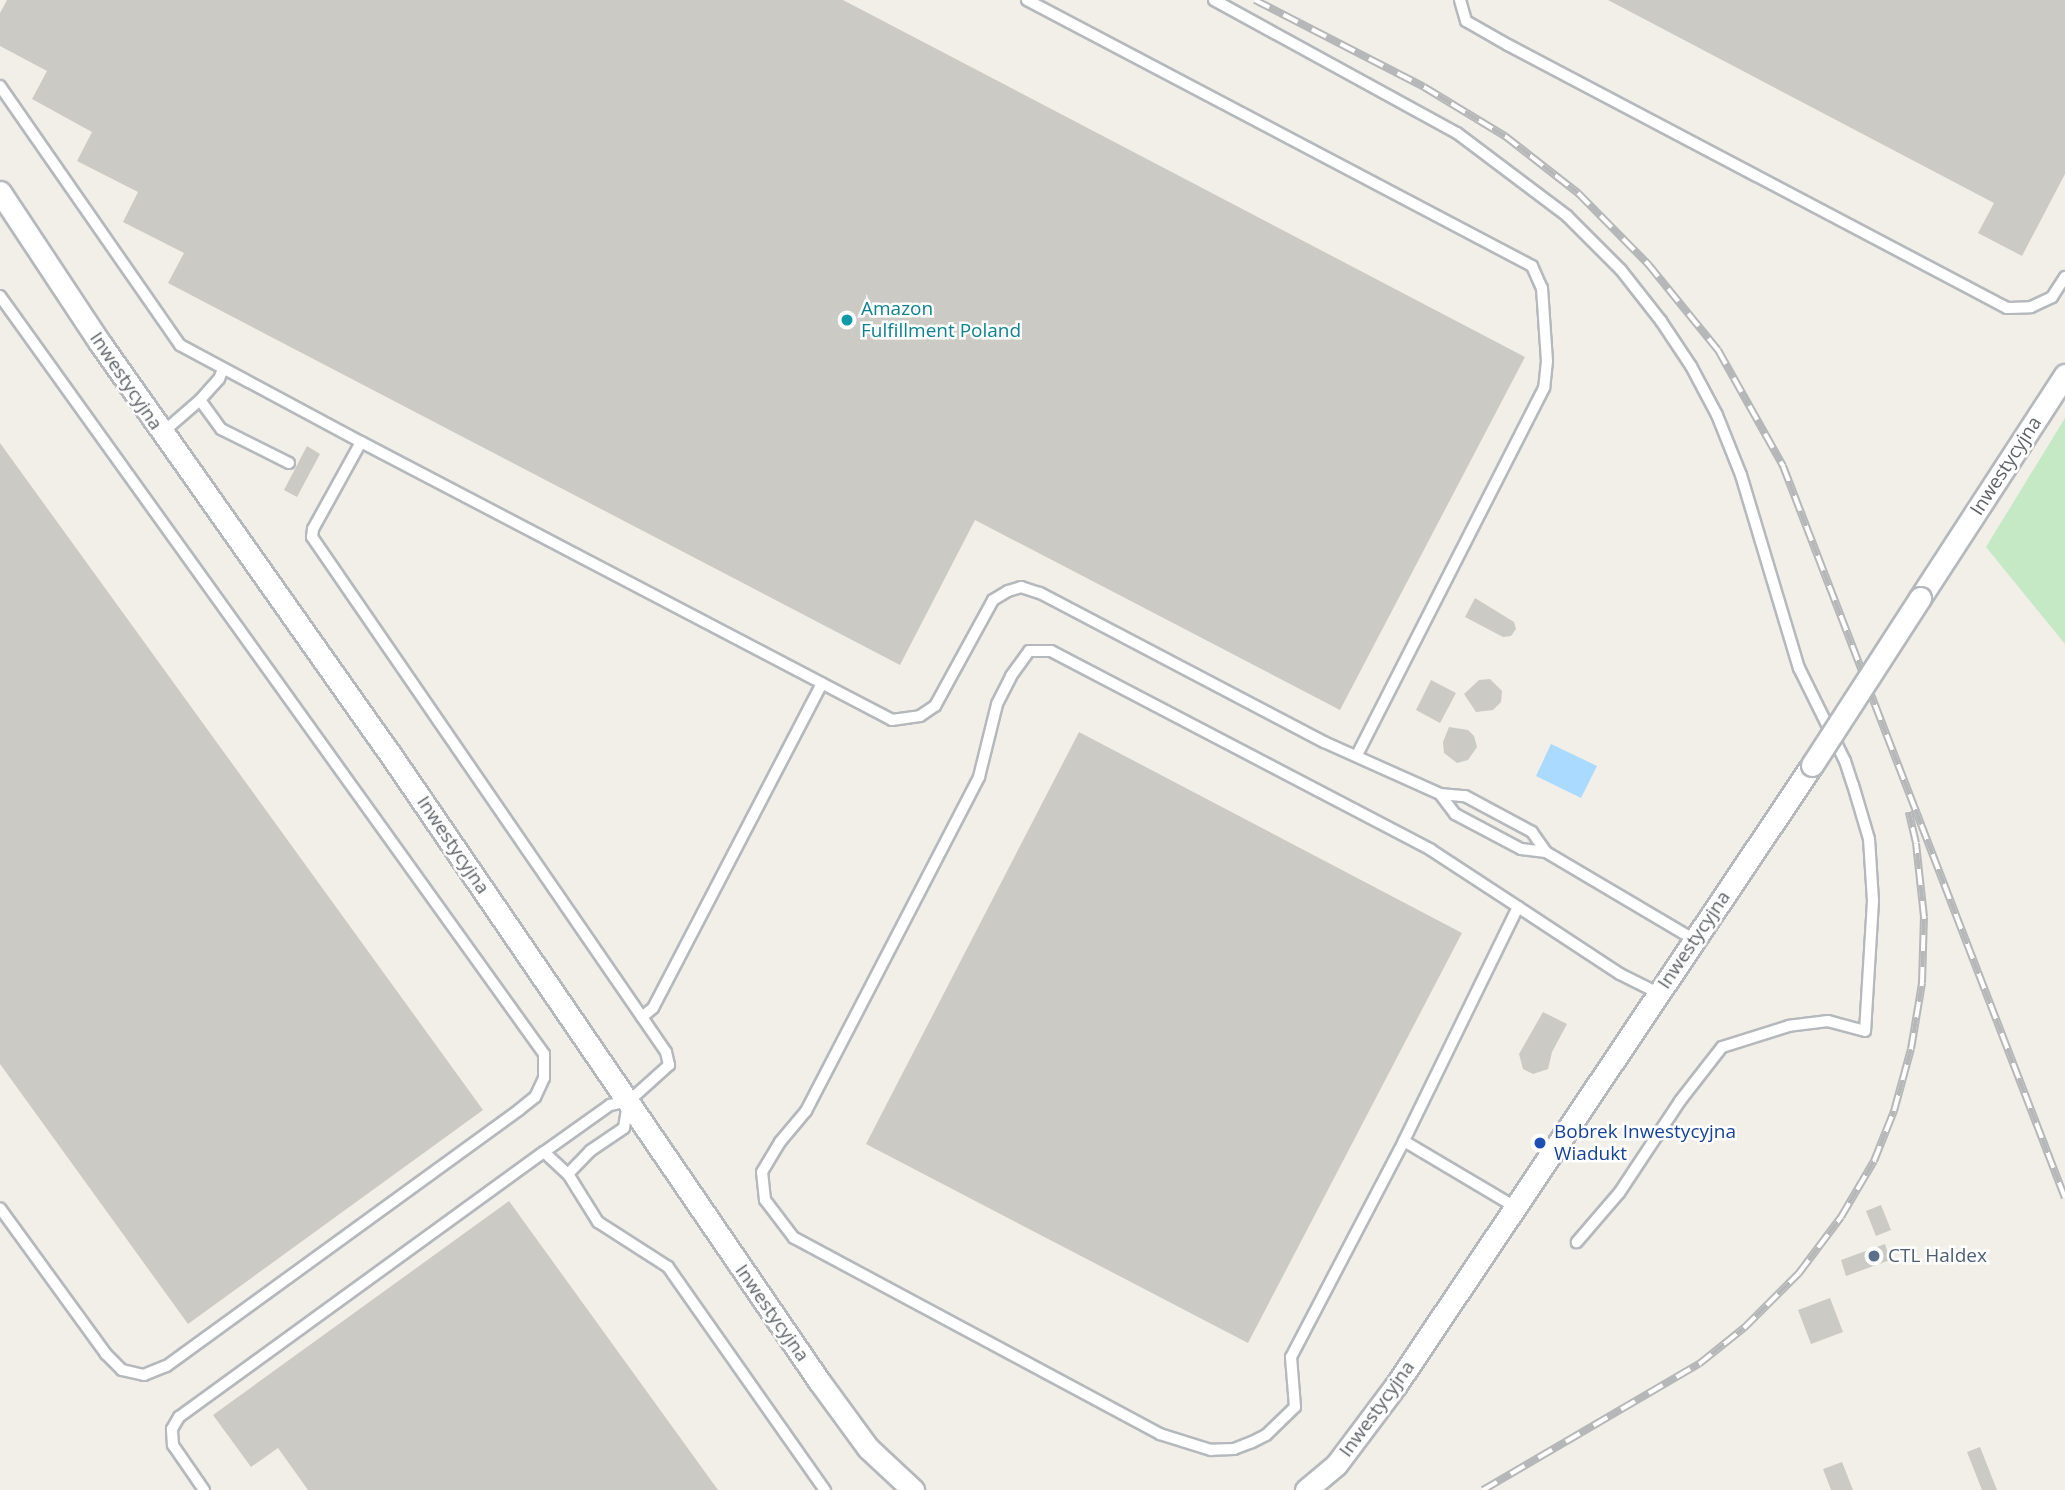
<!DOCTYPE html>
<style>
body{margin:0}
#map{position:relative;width:2065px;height:1490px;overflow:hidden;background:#f1efe8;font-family:"Open Sans",sans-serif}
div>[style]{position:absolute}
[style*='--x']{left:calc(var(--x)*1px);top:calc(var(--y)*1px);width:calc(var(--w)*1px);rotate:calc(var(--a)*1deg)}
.green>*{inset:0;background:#c5e8c5}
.water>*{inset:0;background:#aadaff}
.building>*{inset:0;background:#cccac5}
.roads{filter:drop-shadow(2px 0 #b5b8bc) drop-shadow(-2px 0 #b5b8bc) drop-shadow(0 2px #b5b8bc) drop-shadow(0 -2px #b5b8bc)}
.lane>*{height:10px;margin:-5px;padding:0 5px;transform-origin:5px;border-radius:5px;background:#fff}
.street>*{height:21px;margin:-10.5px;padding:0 10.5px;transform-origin:10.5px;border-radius:10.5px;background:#fff}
.rail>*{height:8px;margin-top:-4px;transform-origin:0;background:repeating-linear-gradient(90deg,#fff 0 16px,#b6b7b8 0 32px);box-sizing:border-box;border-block:2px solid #b6b7b8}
.bridges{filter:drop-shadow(2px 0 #b5b8bc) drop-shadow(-2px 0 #b5b8bc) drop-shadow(0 2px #b5b8bc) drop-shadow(0 -2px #b5b8bc)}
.street-bridge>*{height:21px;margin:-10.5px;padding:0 10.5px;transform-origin:10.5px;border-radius:10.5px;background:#fff}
.dots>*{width:19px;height:19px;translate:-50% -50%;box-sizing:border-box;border:4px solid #fff;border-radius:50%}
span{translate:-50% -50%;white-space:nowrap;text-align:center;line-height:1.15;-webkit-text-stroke:5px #fff;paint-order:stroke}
.culture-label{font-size:19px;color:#0d838f}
.left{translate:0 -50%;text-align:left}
.street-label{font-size:19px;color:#5f6368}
.transit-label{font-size:19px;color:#164399}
.service-label{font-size:19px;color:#4e5e75}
</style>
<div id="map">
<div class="green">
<div style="clip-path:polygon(2065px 418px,2065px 644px,1986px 547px)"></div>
</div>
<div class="water">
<div style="clip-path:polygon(1551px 744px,1597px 766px,1581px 798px,1536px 776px)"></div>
</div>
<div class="building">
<div style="clip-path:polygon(7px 0,843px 0,1525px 357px,1340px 710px,975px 520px,900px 665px,168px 283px,184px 253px,123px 222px,138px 192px,77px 161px,92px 132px,32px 99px,47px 71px,0 46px,0 13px)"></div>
<div style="clip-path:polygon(1608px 0,2065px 0,2065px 174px,2022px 256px,1978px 233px,1994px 203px)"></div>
<div style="clip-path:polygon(0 443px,483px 1110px,188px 1324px,0 1064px)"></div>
<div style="clip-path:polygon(307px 446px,320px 454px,297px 497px,284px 490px)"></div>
<div style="clip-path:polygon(1475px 598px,1514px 622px,1516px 629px,1511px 636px,1503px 637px,1465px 617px)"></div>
<div style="clip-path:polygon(1490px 679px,1502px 691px,1501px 702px,1493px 710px,1476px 712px,1464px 694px,1479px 680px)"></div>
<div style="clip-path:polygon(1431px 680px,1456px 693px,1440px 723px,1416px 710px)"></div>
<div style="clip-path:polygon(1449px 727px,1468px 730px,1474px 736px,1477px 747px,1468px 760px,1457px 763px,1444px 753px,1443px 742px)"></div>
<div style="clip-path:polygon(1079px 732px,1462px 933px,1248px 1343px,866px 1144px)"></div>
<div style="clip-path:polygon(1543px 1012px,1567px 1024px,1552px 1052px,1548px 1069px,1533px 1074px,1523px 1069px,1519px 1054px)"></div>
<div style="clip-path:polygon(509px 1201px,718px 1490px,308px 1490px,278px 1448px,251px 1467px,213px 1415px)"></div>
<div style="clip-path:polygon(1881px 1205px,1891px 1230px,1876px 1236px,1866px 1211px)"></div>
<div style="clip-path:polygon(1885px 1244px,1890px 1260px,1846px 1276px,1841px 1260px)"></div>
<div style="clip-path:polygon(1830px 1298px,1843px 1332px,1811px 1344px,1798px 1310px)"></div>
<div style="clip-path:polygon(1980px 1447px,1997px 1490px,1982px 1490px,1967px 1452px)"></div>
<div style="clip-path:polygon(1842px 1462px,1853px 1490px,1831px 1490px,1823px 1469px)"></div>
</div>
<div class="roads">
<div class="lane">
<div style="--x:1027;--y:0;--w:571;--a:27.78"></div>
<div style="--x:1532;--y:266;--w:24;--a:66"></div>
<div style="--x:1542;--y:288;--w:73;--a:86.1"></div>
<div style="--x:1547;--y:361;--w:27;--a:96"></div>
<div style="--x:1544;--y:388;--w:412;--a:117"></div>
<div style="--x:1214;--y:0;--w:277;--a:28.7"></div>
<div style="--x:1457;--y:133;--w:138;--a:37"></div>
<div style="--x:1567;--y:216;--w:76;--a:45"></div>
<div style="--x:1621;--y:270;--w:65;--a:51.9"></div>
<div style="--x:1661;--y:321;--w:54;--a:56.3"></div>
<div style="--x:1691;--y:366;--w:55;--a:62"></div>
<div style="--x:1717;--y:415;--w:65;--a:68.2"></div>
<div style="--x:1741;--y:475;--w:202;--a:73.3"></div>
<div style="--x:1799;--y:668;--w:104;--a:63.7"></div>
<div style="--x:1845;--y:761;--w:25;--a:72"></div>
<div style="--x:1853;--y:785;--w:56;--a:73.5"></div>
<div style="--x:1869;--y:839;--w:62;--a:86.3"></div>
<div style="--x:1873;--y:901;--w:130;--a:93.5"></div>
<div style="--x:1865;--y:1031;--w:38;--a:-165"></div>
<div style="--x:1828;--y:1021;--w:39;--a:173"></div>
<div style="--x:1789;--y:1026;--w:70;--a:162.6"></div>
<div style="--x:1722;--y:1047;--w:68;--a:127.9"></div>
<div style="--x:1680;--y:1101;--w:110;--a:123.5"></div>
<div style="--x:1619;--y:1193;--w:65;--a:130.6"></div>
<div style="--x:1460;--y:0;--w:22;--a:74"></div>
<div style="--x:1466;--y:21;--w:48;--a:29.7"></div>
<div style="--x:1508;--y:45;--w:564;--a:27.79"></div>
<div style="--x:2007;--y:308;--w:24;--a:-2"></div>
<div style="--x:2031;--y:307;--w:23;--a:-25"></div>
<div style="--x:2052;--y:297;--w:24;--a:-57"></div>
<div style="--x:0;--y:86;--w:315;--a:55.2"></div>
<div style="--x:180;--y:345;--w:205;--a:28.2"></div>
<div style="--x:0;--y:296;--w:933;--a:54.33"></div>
<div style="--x:544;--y:1054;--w:24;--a:90"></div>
<div style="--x:544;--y:1078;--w:21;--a:115"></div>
<div style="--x:535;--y:1097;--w:21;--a:141"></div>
<div style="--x:519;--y:1110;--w:436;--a:144"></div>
<div style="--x:166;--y:1366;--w:24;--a:158"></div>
<div style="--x:144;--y:1375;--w:23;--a:-167"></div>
<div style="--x:122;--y:1370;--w:23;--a:-135"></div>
<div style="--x:106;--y:1354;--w:180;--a:-126"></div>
<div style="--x:200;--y:400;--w:36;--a:54"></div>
<div style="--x:221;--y:429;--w:76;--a:26.6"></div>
<div style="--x:162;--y:433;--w:50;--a:-41"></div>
<div style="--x:200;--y:400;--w:28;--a:-48"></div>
<div style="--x:219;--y:379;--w:11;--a:-68"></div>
<div style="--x:1440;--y:794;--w:25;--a:53"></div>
<div style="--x:1455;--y:814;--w:75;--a:27.9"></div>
<div style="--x:1521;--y:849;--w:25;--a:7"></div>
<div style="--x:1546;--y:852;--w:173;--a:30.6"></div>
<div style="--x:1518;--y:907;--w:260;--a:116"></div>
<div style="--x:1404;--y:1141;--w:244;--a:117.6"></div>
<div style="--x:1291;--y:1357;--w:50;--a:85.4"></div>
<div style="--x:1295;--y:1407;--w:40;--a:136"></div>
<div style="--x:1266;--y:1435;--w:16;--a:153"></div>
<div style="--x:1252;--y:1442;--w:19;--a:159"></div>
<div style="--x:1234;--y:1449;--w:23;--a:178"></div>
<div style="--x:1211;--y:1450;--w:53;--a:-162.6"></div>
<div style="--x:1160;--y:1434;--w:415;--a:-151.8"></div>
<div style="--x:794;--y:1238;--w:48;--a:-127.3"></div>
<div style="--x:765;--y:1200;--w:28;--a:-96"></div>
<div style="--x:762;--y:1172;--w:35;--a:-59"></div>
<div style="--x:780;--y:1142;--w:40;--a:-50"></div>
<div style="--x:806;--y:1111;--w:376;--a:-62.6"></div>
<div style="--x:979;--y:777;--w:75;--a:-76.1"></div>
<div style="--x:997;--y:704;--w:31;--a:-63"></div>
<div style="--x:1011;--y:676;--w:31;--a:-54"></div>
<div style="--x:1029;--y:651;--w:22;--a:0"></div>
<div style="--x:1051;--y:651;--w:429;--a:27.6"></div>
<div style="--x:1431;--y:850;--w:104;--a:33.2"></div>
<div style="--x:1518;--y:907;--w:122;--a:33.3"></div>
<div style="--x:1620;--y:974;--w:42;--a:26.6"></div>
<div style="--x:642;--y:1017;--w:14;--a:-39"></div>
<div style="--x:653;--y:1008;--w:366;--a:-62.5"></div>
<div style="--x:1404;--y:1141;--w:129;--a:30.7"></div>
<div style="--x:544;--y:1152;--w:81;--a:-35.5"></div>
<div style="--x:610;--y:1105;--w:19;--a:-12"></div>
<div style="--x:629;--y:1101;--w:54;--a:-42"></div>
<div style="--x:669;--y:1065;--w:13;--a:-103"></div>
<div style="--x:666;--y:1052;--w:625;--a:-124.5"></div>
<div style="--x:312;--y:537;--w:8;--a:-83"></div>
<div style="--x:313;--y:529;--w:99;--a:-61.1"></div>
<div style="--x:361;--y:442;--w:599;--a:27.63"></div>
<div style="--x:892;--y:720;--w:28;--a:-8"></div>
<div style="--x:920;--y:716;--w:18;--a:-34"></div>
<div style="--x:935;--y:706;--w:121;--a:-61.3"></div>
<div style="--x:993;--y:600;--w:17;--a:-31"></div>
<div style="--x:1008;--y:591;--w:14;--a:-17"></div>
<div style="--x:1021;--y:587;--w:20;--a:18"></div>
<div style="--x:1040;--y:593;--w:321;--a:27.7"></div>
<div style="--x:1324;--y:742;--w:127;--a:24.1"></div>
<div style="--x:1440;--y:794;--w:25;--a:5"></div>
<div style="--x:1465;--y:796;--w:76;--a:28.2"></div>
<div style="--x:1532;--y:832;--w:24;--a:55"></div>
<div style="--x:568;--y:1174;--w:32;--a:-46"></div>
<div style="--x:590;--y:1151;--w:41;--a:-34.1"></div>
<div style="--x:624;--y:1128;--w:24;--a:-81"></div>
<div style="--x:204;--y:1490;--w:55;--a:-124.6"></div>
<div style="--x:173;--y:1445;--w:16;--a:-94"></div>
<div style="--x:172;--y:1429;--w:14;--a:-60"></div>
<div style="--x:179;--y:1417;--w:451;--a:-36"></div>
<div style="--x:544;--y:1152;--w:33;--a:43"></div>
<div style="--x:568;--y:1174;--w:57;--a:58"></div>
<div style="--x:598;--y:1222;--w:83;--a:32.7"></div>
<div style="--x:668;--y:1267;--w:273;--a:54.9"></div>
</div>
<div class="street">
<div style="--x:0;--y:192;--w:181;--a:56.5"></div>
<div style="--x:100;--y:343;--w:496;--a:54.8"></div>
<div style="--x:386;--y:748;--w:767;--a:55.63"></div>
<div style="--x:819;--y:1381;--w:83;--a:53.8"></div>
<div style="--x:868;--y:1448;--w:62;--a:43"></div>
<div style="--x:1920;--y:598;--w:266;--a:-57"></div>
<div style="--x:1306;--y:1490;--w:39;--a:-40"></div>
<div style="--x:1336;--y:1465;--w:100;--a:-53.1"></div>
<div style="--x:1396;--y:1385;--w:747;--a:-56.14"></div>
</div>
</div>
<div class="rail">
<div style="--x:1255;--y:0;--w:190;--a:27.2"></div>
<div style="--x:1424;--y:87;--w:95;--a:31.2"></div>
<div style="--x:1505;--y:136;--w:93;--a:38"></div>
<div style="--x:1578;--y:193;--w:100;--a:45.4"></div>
<div style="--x:1648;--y:264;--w:111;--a:50.9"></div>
<div style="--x:1718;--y:350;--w:133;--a:60.7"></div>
<div style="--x:1783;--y:466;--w:784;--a:68.93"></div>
<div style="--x:1483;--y:1490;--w:250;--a:-30.3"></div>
<div style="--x:1699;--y:1364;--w:58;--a:-38.7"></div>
<div style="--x:1744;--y:1328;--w:78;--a:-45"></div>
<div style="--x:1799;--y:1273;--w:70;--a:-53.1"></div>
<div style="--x:1841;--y:1217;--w:65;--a:-59.5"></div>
<div style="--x:1874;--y:1161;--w:54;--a:-68.2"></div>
<div style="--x:1894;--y:1111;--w:64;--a:-74.7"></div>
<div style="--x:1911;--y:1049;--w:67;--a:-80.5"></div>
<div style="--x:1922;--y:983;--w:66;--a:-88.3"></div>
<div style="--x:1924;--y:917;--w:74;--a:-96.2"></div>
<div style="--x:1916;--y:843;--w:32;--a:-103"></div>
</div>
<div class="bridges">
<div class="street-bridge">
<div style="--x:1812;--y:765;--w:199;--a:-57.1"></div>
</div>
</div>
<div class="dots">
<div style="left:847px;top:320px;background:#0f9aa8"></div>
<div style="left:1540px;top:1143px;background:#1a4fb4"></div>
<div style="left:1874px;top:1256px;background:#5c6f8a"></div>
</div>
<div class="culture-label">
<span class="left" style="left:861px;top:320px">Amazon<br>Fulfillment Poland</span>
</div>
<div class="street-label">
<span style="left:126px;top:381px;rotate:56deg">Inwestycyjna</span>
<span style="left:2006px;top:466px;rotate:-57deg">Inwestycyjna</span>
<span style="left:453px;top:845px;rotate:56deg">Inwestycyjna</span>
<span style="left:1694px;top:940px;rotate:-56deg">Inwestycyjna</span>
<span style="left:772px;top:1313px;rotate:55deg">Inwestycyjna</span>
<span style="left:1377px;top:1409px;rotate:-54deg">Inwestycyjna</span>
</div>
<div class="transit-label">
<span class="left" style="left:1554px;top:1143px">Bobrek Inwestycyjna<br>Wiadukt</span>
</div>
<div class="service-label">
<span class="left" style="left:1888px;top:1256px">CTL Haldex</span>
</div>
</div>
